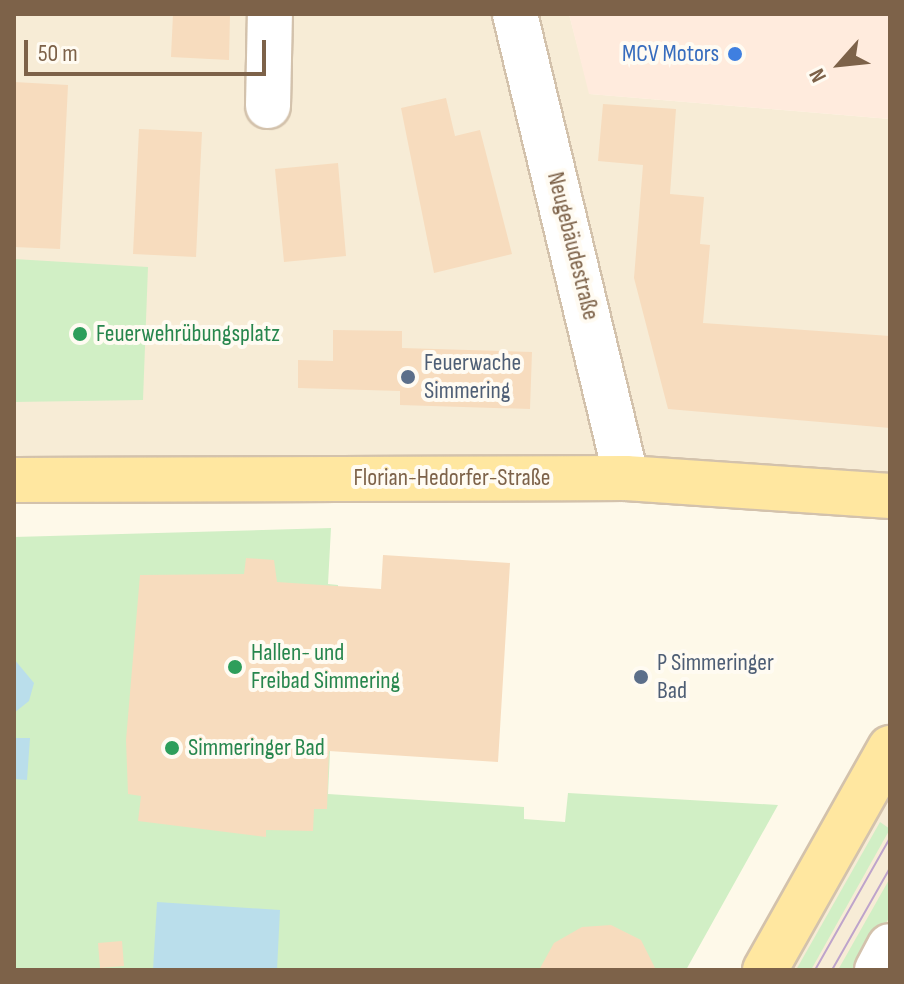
<!DOCTYPE html>
<meta charset="utf-8">
<style>
body{margin:0}
#map{position:relative;width:904px;height:984px;overflow:hidden;background:#fef9e9;font-family:"Sofia Sans Condensed",sans-serif}
div>[style]{position:absolute}
[style*='--x']{left:calc(var(--x)*1px);top:calc(var(--y)*1px);width:calc(var(--w)*1px);rotate:calc(var(--a)*1deg)}
.residential>*{inset:0;background:#f7ecd6}
.commercial>*{inset:0;background:#ffebdd}
.green>*{inset:0;background:#d1efc5}
.water>*{inset:0;background:#badeeb}
.building>*{inset:0;background:#f7dcbe}
.roads{filter:drop-shadow(2px 0 #d3c2ac) drop-shadow(-2px 0 #d3c2ac) drop-shadow(0 2px #d3c2ac) drop-shadow(0 -2px #d3c2ac)}
.minor>*{height:44px;margin:-22px;padding:0 22px;transform-origin:22px;border-radius:22px;background:#fff}
.major>*{height:44px;margin:-22px;padding:0 22px;transform-origin:22px;border-radius:22px;background:#ffe7a0}
.tram>*{height:2px;margin:-1px;padding:0 1px;transform-origin:1px;border-radius:1px;background:#bea4cb}
.dots>*{width:22px;height:22px;translate:-50% -50%;box-sizing:border-box;border:4px solid #fffbf2;border-radius:50%}
span{translate:-50% -50%;white-space:nowrap;text-align:center;line-height:1.15;-webkit-text-stroke:8px #fffbf2;paint-order:stroke}
.shop-label{font-size:24px;color:#366cbe}
.right{translate:-100% -50%;text-align:right}
.street-label{font-size:24px;color:#7d6249}
.leisure-label{font-size:24px;color:#27864d}
.left{translate:0 -50%;text-align:left}
.service-label{font-size:24px;color:#4e5e75}
.frame{position:absolute;inset:0;border:16px solid #7d6249;pointer-events:none}
.north{position:absolute;left:800px;top:24px;width:80px;height:80px;-webkit-text-stroke:6px #fffbf2;paint-order:stroke;rotate:243deg;font-size:22px;font-weight:700;line-height:32px;text-align:center;color:#7d6249}
.north::after{content:'';display:block;margin:auto;width:28px;height:36px;background:#7d6249;clip-path:polygon(50% 0,100% 100%,50% 72%,0 100%)}
.scale{position:absolute;left:24px;top:40px;width:242px;height:36px;box-sizing:border-box;border:4px solid #7d6249;border-top:0;padding-left:10px;font-size:24px;line-height:28px;white-space:nowrap;color:#7d6249;-webkit-text-stroke:6px #fffbf2;paint-order:stroke}
</style>
<div id="map">
<div class="residential">
<div style="clip-path:polygon(14px 14px,569px 14px,590px 94px,890px 119px,890px 495px,14px 480px)"></div>
<div style="clip-path:polygon(890px 765px,890px 970px,752px 970px)"></div>
</div>
<div class="commercial">
<div style="clip-path:polygon(569px 14px,890px 14px,890px 119px,589px 94px)"></div>
</div>
<div class="green">
<div style="clip-path:polygon(14px 259px,148px 267px,143px 400px,14px 402px)"></div>
<div style="clip-path:polygon(331px 528px,328px 584px,338px 585px,328px 794px,524px 807px,524px 819px,565px 822px,568px 793px,778px 805px,686px 970px,14px 970px,14px 537px)"></div>
<div style="clip-path:polygon(880px 822px,890px 829px,811px 970px,796px 970px)"></div>
<div style="clip-path:polygon(890px 878px,890px 916px,859px 970px,838px 970px)"></div>
</div>
<div class="water">
<div style="clip-path:polygon(14px 659px,34px 683px,29px 701px,14px 713px)"></div>
<div style="clip-path:polygon(14px 738px,30px 738px,27px 780px,14px 779px)"></div>
<div style="clip-path:polygon(157px 902px,280px 910px,277px 970px,153px 970px)"></div>
</div>
<div class="building">
<div style="clip-path:polygon(173px 14px,230px 14px,229px 60px,171px 57px)"></div>
<div style="clip-path:polygon(14px 82px,68px 85px,60px 249px,14px 247px)"></div>
<div style="clip-path:polygon(446px 98px,455px 136px,480px 130px,512px 254px,434px 273px,401px 108px)"></div>
<div style="clip-path:polygon(603px 104px,676px 109px,670px 194px,704px 197px,700px 244px,710px 245px,703px 323px,890px 336px,890px 428px,668px 409px,634px 278px,643px 165px,598px 161px)"></div>
<div style="clip-path:polygon(139px 129px,202px 132px,196px 257px,133px 254px)"></div>
<div style="clip-path:polygon(338px 163px,346px 256px,284px 262px,275px 169px)"></div>
<div style="clip-path:polygon(333px 330px,402px 331px,402px 348px,532px 352px,530px 409px,400px 405px,400px 391px,298px 388px,298px 360px,333px 361px)"></div>
<div style="clip-path:polygon(383px 555px,510px 563px,498px 762px,329px 751px,327px 809px,314px 809px,313px 831px,266px 830px,266px 837px,138px 821px,141px 796px,128px 794px,126px 740px,140px 575px,244px 574px,246px 558px,274px 560px,277px 582px,381px 589px)"></div>
<div style="clip-path:polygon(611px 925px,641px 940px,656px 970px,539px 970px,554px 943px,582px 927px)"></div>
<div style="clip-path:polygon(122px 941px,124px 966px,100px 968px,98px 943px)"></div>
</div>
<div class="roads">
<div class="minor">
<div style="--x:515;--y:14;--w:477;--a:76.5"></div>
<div style="--x:268;--y:106;--w:92;--a:-88.8"></div>
<div style="--x:877;--y:970;--w:27;--a:-62"></div>
</div>
<div class="major">
<div style="--x:14;--y:480;--w:612;--a:-0.19"></div>
<div style="--x:626;--y:478;--w:265;--a:3.9"></div>
<div style="--x:765;--y:970;--w:255;--a:-60.6"></div>
</div>
</div>
<div class="tram">
<div style="--x:815;--y:970;--w:152;--a:-60.4"></div>
<div style="--x:832;--y:970;--w:117;--a:-60.4"></div>
</div>
<div class="dots">
<div style="left:735px;top:54px;background:#3f7fe0"></div>
<div style="left:80px;top:334px;background:#2e9e5b"></div>
<div style="left:408px;top:377px;background:#5c6f8a"></div>
<div style="left:235px;top:667px;background:#2e9e5b"></div>
<div style="left:641px;top:677px;background:#5c6f8a"></div>
<div style="left:172px;top:748px;background:#2e9e5b"></div>
</div>
<div class="shop-label">
<span class="right" style="left:719px;top:54px">MCV Motors</span>
</div>
<div class="street-label">
<span style="left:573px;top:246px;rotate:76deg">Neugebäudestraße</span>
<span style="left:452px;top:478px">Florian-Hedorfer-Straße</span>
</div>
<div class="leisure-label">
<span class="left" style="left:96px;top:334px">Feuerwehrübungsplatz</span>
<span class="left" style="left:251px;top:667px">Hallen- und<br>Freibad Simmering</span>
<span class="left" style="left:188px;top:748px">Simmeringer Bad</span>
</div>
<div class="service-label">
<span class="left" style="left:424px;top:377px">Feuerwache<br>Simmering</span>
<span class="left" style="left:657px;top:677px">P Simmeringer<br>Bad</span>
</div>
<div class="frame"></div>
<div class="north">N</div>
<div class="scale">50 m</div>
</div>
